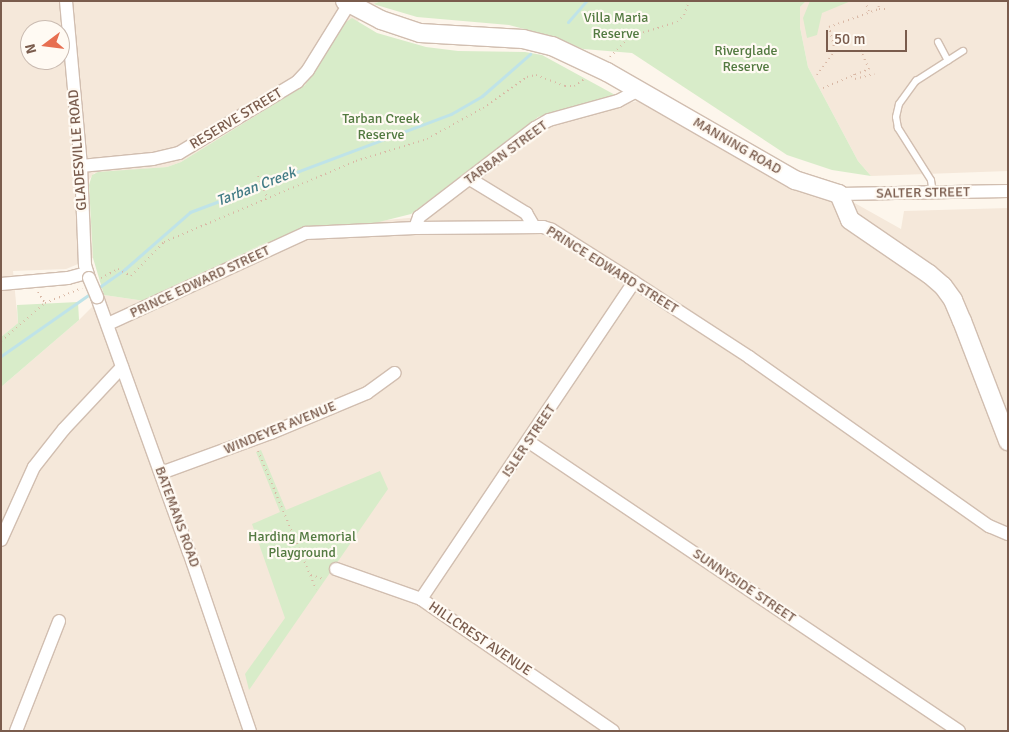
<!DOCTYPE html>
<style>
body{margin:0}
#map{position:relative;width:1009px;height:732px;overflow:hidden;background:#fdf6ec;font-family:Signika,sans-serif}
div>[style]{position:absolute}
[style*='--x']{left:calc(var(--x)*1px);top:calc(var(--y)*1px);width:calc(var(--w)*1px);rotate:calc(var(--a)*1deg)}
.residential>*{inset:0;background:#f5e8da}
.green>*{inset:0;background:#d8ecc9}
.stream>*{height:3px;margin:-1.5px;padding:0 1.5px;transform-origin:1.5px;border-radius:1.5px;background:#bfe3e8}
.path>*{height:2px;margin-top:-1px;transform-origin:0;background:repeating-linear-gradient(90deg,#d9b8a5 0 1px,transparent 0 5px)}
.roads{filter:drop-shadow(1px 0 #d1beb0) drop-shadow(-1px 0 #d1beb0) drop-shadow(0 1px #d1beb0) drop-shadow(0 -1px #d1beb0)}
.lane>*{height:6px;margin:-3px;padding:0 3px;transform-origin:3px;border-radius:3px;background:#fff}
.street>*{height:12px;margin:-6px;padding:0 6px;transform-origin:6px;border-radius:6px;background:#fff}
.secondary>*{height:18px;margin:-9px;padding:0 9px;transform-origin:9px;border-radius:9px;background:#fff}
.bridges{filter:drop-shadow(1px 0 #d1beb0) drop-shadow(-1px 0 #d1beb0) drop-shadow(0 1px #d1beb0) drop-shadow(0 -1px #d1beb0)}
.street-bridge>*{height:12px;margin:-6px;padding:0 6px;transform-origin:6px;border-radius:6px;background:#fff}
span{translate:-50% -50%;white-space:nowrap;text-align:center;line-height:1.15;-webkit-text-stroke:4.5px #fffaf3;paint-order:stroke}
.park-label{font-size:14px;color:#537a41}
.street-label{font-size:14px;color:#7a5c4d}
.water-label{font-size:15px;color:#437c86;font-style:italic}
.frame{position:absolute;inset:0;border:2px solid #7a5c4d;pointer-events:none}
.north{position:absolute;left:20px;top:20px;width:50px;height:50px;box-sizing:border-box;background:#fffaf3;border:1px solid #cabbb1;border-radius:50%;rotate:255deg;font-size:14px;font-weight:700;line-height:20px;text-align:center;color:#7a5c4d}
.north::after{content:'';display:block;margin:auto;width:18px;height:22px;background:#e76f51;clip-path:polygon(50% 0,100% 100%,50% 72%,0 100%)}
.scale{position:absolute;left:826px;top:30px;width:81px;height:22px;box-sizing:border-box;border:2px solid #7a5c4d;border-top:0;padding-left:6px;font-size:15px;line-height:18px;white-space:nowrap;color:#7a5c4d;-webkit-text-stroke:4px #fffaf3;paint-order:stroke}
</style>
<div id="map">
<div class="residential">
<div style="clip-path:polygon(evenodd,1px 1px,381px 1px,373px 4px,305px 85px,181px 162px,167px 167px,94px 173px,89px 180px,89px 185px,93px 258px,66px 269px,13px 271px,18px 323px,1px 337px,1px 1px,30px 30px,60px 30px,60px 60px,30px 60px,30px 30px)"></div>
<div style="clip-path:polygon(806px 1px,1008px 1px,1008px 171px,871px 176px,858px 161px,808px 67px,800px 27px,800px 7px)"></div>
<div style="clip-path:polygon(652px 98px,803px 174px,901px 229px,904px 211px,1008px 208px,1008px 731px,1px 731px,1px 387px,79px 320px,104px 295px,145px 301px,296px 230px,323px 226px,419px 217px,563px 117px)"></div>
</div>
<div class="green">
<div style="clip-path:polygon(381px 1px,806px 1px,800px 7px,800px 27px,808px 67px,858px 161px,871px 176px,832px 170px,787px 155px,632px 53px,583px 49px,547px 35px,509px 25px,417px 17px,373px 4px)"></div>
<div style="clip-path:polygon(810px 1px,851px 1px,822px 13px,817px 35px,807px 38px,803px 18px)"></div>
<div style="clip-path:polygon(352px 18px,377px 33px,426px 47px,458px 51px,525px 52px,542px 55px,617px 96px,538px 117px,411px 214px,375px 223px,323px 226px,296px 230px,145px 301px,104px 295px,93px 258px,89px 185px,92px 175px,98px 172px,167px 167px,181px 162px,305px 85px,346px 22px)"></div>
<div style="clip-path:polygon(78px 302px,79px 320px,1px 387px,1px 337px,18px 323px,17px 305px)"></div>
<div style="clip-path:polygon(261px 450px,286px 510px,380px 471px,388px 489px,249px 690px,245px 674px,285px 618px,252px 524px,280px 512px,256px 452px)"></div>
</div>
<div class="stream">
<div style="--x:568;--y:22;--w:28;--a:-49"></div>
<div style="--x:98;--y:288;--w:33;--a:-35"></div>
<div style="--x:125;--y:269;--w:86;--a:-41.2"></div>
<div style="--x:190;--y:212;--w:279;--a:-20.6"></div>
<div style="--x:451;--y:114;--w:36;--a:-30"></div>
<div style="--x:482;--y:96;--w:64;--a:-41.2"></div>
<div style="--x:1;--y:356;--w:110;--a:-35"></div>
</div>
<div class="path">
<div style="--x:865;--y:1;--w:12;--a:70"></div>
<div style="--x:878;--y:1;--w:8;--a:83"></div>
<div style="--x:610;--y:57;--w:28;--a:-46"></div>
<div style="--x:629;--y:37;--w:50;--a:-17.4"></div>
<div style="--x:677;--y:22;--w:10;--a:-45"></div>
<div style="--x:684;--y:15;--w:15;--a:-70"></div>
<div style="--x:854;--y:74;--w:5;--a:79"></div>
<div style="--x:855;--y:79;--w:20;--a:-15"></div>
<div style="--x:817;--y:75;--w:30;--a:-53"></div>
<div style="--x:835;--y:51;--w:25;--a:-104"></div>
<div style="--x:829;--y:27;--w:53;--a:-19.8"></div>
<div style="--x:879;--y:9;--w:6;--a:0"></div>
<div style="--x:823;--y:88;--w:50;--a:-22.4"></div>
<div style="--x:869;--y:69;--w:24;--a:-114"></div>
<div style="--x:258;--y:176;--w:23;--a:67"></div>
<div style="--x:101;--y:278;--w:19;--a:-28"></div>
<div style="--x:118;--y:269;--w:15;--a:28"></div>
<div style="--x:131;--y:276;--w:47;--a:-45.9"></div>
<div style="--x:164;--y:242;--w:208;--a:-22.9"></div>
<div style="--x:356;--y:161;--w:74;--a:-17.2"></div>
<div style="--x:427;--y:139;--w:64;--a:-29"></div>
<div style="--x:483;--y:108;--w:54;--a:-35.2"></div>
<div style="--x:527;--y:77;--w:9;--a:-13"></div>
<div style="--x:536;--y:75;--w:31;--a:21"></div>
<div style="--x:565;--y:86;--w:9;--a:0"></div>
<div style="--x:574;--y:86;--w:14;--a:-34"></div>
<div style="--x:38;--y:292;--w:13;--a:58"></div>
<div style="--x:45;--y:303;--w:40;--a:-22"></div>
<div style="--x:1;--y:341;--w:58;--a:-40.8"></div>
<div style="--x:258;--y:451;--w:150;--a:67.2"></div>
<div style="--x:311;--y:575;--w:13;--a:18"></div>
</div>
<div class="roads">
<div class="lane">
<div style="--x:938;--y:42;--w:21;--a:62"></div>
<div style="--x:933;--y:193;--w:13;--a:-99"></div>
<div style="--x:931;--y:180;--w:62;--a:-122.4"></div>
<div style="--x:898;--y:128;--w:11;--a:-100"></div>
<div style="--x:896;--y:117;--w:13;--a:-77"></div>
<div style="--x:899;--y:104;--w:29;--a:-54"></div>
<div style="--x:916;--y:81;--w:56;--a:-32.6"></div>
</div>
<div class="street">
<div style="--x:66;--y:1;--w:166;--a:84.8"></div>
<div style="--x:81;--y:166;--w:99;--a:87.7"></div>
<div style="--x:85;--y:265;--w:14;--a:73"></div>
<div style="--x:81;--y:166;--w:72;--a:-5.6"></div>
<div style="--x:153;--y:159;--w:27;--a:-13"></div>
<div style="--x:179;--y:153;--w:138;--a:-31"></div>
<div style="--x:297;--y:82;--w:16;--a:-47"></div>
<div style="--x:308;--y:70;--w:78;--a:-58.2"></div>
<div style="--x:470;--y:179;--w:66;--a:31.3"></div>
<div style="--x:526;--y:213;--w:14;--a:60"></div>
<div style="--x:839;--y:194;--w:169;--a:-1"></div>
<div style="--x:415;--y:228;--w:12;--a:-70"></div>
<div style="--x:419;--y:217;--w:146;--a:-37.5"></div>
<div style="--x:535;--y:128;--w:16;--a:-30"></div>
<div style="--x:549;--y:120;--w:72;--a:-15.4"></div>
<div style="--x:618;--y:101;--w:24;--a:-28"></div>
<div style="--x:1;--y:284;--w:67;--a:-5.1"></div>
<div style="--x:68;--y:278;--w:20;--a:-15"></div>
<div style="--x:97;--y:297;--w:271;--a:70.2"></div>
<div style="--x:189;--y:552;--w:189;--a:71.2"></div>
<div style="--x:108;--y:324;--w:218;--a:-24.7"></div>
<div style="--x:306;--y:233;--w:109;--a:-2.6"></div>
<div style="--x:415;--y:228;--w:128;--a:-0.4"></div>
<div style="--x:543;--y:227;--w:9;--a:18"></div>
<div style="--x:552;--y:230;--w:97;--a:32.4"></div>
<div style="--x:634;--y:282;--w:137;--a:33.1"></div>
<div style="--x:749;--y:357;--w:294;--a:35.2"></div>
<div style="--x:989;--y:526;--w:21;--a:23"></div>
<div style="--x:529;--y:442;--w:518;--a:33.9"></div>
<div style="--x:161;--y:473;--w:117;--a:-20"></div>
<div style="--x:271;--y:433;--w:104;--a:-22.6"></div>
<div style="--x:367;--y:393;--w:34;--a:-36"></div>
<div style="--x:1;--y:540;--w:80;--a:-65.7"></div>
<div style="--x:34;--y:467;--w:48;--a:-51.7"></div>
<div style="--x:64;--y:429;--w:85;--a:-46.9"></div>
<div style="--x:336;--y:569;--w:90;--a:19.4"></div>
<div style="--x:421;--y:599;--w:233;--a:34.5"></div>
<div style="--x:421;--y:599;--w:382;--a:-56.1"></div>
<div style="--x:16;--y:731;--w:118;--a:-68.6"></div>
</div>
<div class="secondary">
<div style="--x:345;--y:1;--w:41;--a:27.8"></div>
<div style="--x:381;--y:20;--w:41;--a:18.4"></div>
<div style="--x:420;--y:33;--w:103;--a:3.3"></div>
<div style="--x:523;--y:39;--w:30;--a:14"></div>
<div style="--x:552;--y:46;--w:61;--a:25.3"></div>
<div style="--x:607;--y:72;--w:217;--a:29.9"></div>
<div style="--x:795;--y:180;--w:46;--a:17.7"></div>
<div style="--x:839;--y:194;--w:28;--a:67"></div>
<div style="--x:850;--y:220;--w:96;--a:34.4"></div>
<div style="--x:929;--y:274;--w:18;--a:41"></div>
<div style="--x:943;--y:286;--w:17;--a:54"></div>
<div style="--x:953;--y:300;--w:23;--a:67"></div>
<div style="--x:962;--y:321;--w:129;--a:69"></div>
</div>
</div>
<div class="bridges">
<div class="street-bridge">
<div style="--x:89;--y:278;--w:21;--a:67"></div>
</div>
</div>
<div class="park-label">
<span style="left:616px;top:26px">Villa Maria<br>Reserve</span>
<span style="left:746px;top:59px">Riverglade<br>Reserve</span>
<span style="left:381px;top:127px">Tarban Creek<br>Reserve</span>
<span style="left:302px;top:545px">Harding Memorial<br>Playground</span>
</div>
<div class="street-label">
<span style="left:236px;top:119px;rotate:-31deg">RESERVE STREET</span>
<span style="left:737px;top:146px;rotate:30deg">MANNING ROAD</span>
<span style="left:78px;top:150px;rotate:-94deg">GLADESVILLE ROAD</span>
<span style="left:506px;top:153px;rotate:-36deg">TARBAN STREET</span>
<span style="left:923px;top:193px;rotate:-1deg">SALTER STREET</span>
<span style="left:612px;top:270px;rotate:32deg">PRINCE EDWARD STREET</span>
<span style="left:200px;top:282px;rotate:-25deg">PRINCE EDWARD STREET</span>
<span style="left:280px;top:428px;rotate:-22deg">WINDEYER AVENUE</span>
<span style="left:529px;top:441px;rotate:-56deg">ISLER STREET</span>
<span style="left:177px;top:517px;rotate:70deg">BATEMANS ROAD</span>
<span style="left:744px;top:586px;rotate:34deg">SUNNYSIDE STREET</span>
<span style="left:480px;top:639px;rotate:34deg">HILLCREST AVENUE</span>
</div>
<div class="water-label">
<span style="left:256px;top:187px;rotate:-21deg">Tarban Creek</span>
</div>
<div class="frame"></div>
<div class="north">N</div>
<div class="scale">50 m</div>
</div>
